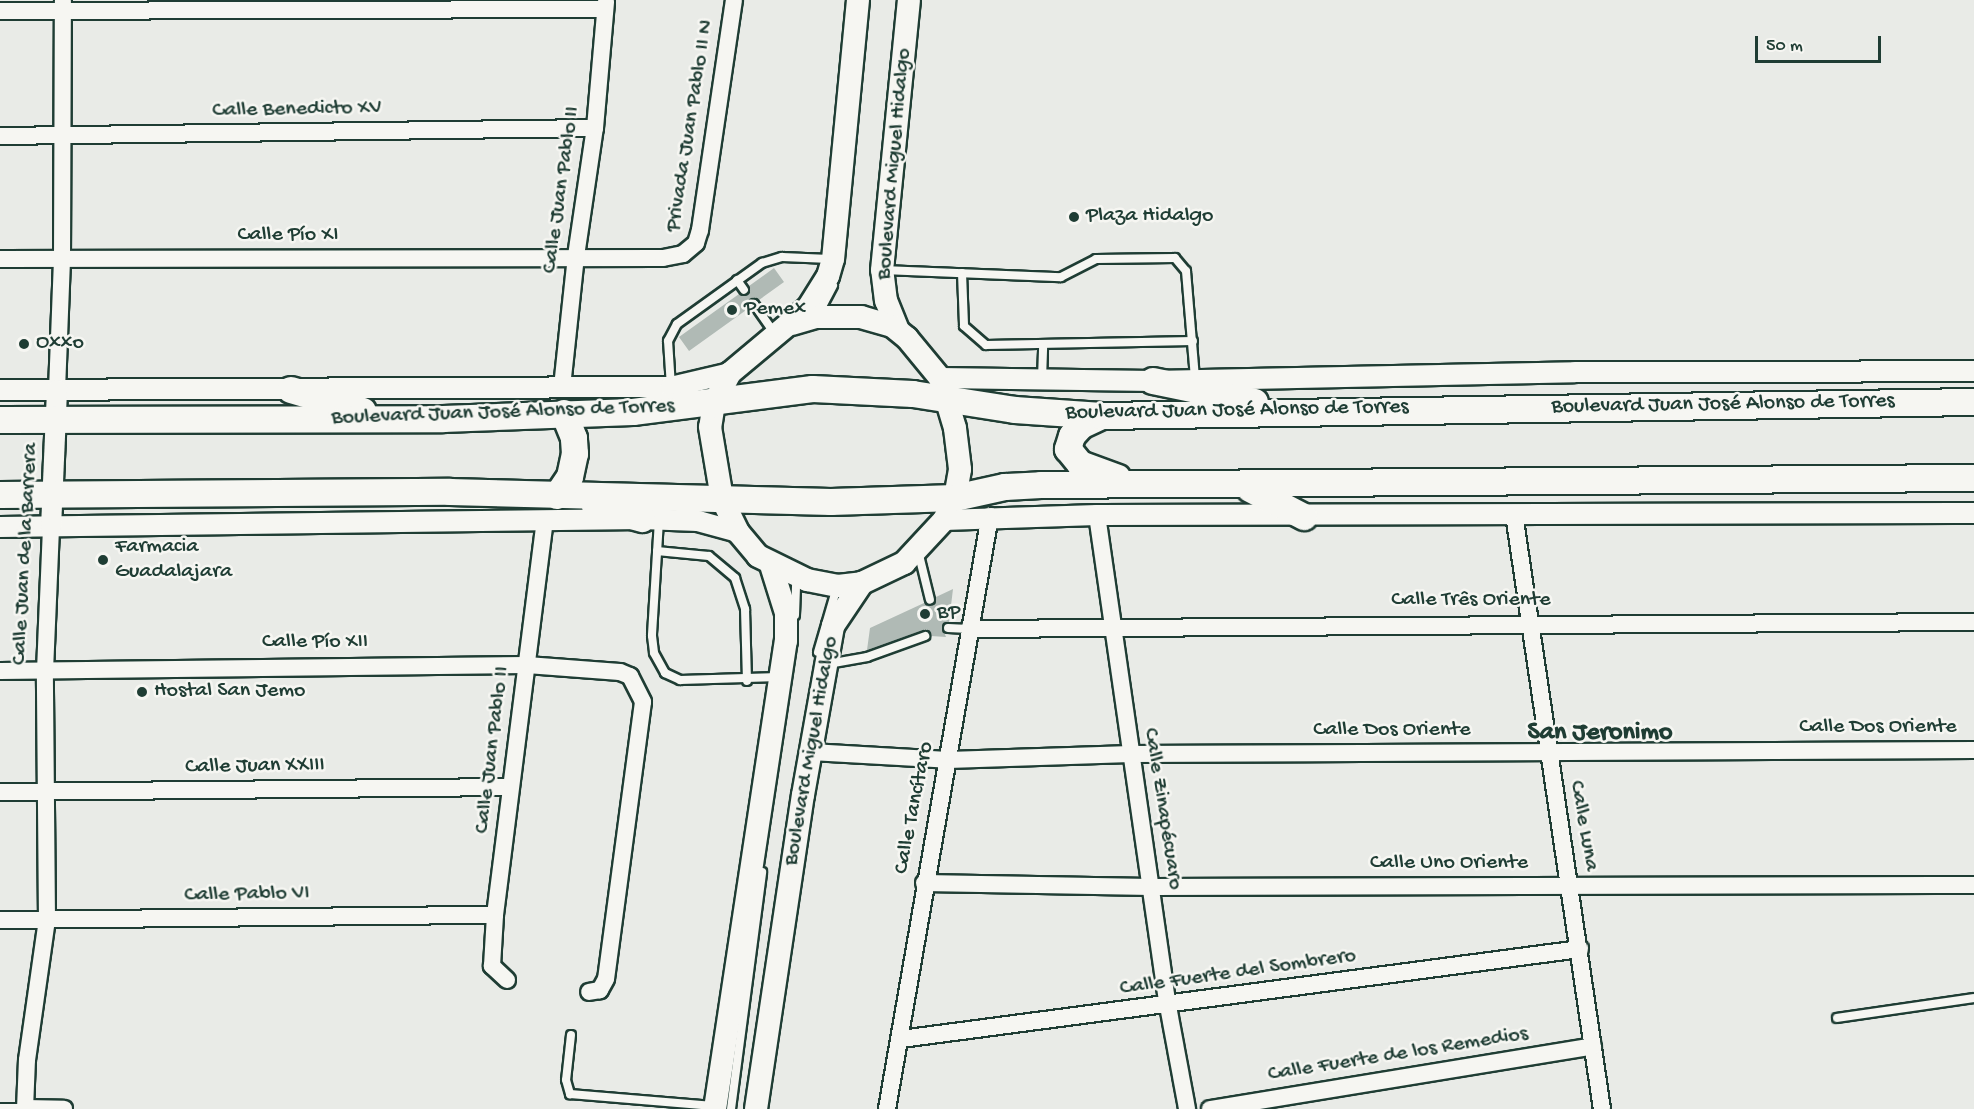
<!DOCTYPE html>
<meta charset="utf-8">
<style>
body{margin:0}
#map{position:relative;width:1974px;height:1109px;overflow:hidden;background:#e9ebe7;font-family:"Gochi Hand",sans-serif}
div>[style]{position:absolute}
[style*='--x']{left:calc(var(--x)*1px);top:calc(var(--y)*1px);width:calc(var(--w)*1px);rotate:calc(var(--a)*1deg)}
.building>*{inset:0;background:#b0bab5}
.roads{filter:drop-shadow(2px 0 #1f3d34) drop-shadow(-2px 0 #1f3d34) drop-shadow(0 2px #1f3d34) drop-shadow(0 -2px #1f3d34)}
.service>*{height:8px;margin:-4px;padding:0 4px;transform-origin:4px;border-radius:4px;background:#f6f6f2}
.minor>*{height:16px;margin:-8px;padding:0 8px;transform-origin:8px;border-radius:8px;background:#f6f6f2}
.tertiary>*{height:20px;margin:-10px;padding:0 10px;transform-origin:10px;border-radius:10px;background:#f6f6f2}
.secondary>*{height:22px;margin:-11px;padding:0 11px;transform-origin:11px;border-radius:11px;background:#f6f6f2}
.primary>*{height:26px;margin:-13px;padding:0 13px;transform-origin:13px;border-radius:13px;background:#f6f6f2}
.dots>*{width:16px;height:16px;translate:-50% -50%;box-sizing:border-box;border:3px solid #f6f6f2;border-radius:50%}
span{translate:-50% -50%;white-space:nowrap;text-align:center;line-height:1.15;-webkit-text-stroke:5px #f6f6f2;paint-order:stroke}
.street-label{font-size:22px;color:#1f3d34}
.poi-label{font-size:22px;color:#1f3d34}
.left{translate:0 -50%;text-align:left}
.quarter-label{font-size:26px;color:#1f3d34;font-weight:700}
.scale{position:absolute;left:1755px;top:36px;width:126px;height:27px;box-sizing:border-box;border:3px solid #1f3d34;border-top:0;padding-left:8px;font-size:18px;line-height:21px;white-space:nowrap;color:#1f3d34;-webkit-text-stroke:4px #f6f6f2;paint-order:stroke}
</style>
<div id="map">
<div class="building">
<div style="clip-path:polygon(774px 268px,784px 282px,759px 300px,750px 299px,749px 308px,689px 351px,679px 337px,739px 294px,748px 295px,749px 286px)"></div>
<div style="clip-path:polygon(953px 589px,949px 622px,942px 627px,946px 637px,931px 636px,923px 630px,867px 650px,870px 628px,924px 603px,932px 606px,936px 597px)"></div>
</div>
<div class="roads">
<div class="service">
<div style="--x:883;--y:270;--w:178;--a:2.3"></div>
<div style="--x:1061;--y:277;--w:39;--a:-27"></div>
<div style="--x:1096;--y:259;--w:79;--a:-0.7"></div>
<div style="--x:1175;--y:258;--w:17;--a:50"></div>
<div style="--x:1186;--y:271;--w:108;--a:85.2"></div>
<div style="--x:962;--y:273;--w:53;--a:87.8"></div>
<div style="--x:964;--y:326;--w:29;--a:41"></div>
<div style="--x:986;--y:345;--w:207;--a:-1.1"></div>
<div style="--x:737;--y:280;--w:12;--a:55"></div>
<div style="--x:754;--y:304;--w:35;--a:55"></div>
<div style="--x:818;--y:314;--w:32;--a:-62"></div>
<div style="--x:1042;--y:379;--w:34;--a:-88"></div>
<div style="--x:671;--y:387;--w:46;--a:-93.7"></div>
<div style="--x:668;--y:341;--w:19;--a:-62"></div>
<div style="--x:677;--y:324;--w:105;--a:-35.7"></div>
<div style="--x:762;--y:263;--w:21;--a:-17"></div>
<div style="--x:782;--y:257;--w:48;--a:2.4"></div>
<div style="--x:659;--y:520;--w:116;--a:93.5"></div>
<div style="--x:652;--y:636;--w:17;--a:83"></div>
<div style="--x:654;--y:653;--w:23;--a:61"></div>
<div style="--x:665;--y:673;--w:17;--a:25"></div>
<div style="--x:680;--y:680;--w:99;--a:-1.7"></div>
<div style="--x:657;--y:551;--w:52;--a:5.5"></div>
<div style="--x:709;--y:556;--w:34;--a:40"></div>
<div style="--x:735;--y:578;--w:33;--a:72"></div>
<div style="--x:745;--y:609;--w:72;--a:88.4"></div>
<div style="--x:918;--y:551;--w:50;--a:76.2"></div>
<div style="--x:795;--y:615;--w:38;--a:-88"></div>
<div style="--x:948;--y:628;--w:21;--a:3"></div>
<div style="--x:818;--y:652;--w:68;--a:-73.7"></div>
<div style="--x:828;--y:664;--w:40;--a:-10"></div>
<div style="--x:867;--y:657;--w:62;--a:-19.9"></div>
<div style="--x:1837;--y:1018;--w:138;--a:-8.3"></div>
<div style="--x:571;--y:1035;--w:45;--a:96.3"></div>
<div style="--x:566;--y:1080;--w:15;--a:74"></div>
<div style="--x:570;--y:1094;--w:144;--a:4.8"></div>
<div style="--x:0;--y:1108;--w:25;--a:0"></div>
<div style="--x:731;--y:1109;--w:239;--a:-82.5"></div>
</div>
<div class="minor">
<div style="--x:0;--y:11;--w:605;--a:-0.19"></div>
<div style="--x:0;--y:136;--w:595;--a:-0.77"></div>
<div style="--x:0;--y:259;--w:663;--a:-0.09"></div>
<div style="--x:663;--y:258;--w:20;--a:-11"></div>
<div style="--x:683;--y:254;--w:17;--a:-40"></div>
<div style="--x:696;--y:243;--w:14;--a:-73"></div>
<div style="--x:700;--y:230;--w:232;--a:-81.6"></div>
<div style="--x:562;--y:387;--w:132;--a:-83.9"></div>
<div style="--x:576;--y:256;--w:129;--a:-81.6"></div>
<div style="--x:595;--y:128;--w:127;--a:-85"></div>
<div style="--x:57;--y:390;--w:131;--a:-87.8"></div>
<div style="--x:62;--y:259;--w:258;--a:-89.8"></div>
<div style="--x:1514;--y:514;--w:601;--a:81.59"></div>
<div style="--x:1097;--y:515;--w:496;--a:81.8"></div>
<div style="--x:1168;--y:1006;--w:105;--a:79.5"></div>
<div style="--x:969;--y:629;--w:1005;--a:-0.4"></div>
<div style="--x:0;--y:671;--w:527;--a:-0.65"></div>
<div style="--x:527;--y:665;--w:93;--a:4.3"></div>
<div style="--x:620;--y:672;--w:11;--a:22"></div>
<div style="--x:630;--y:676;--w:29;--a:63"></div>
<div style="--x:643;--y:702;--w:279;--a:97.6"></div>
<div style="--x:606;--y:979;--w:13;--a:119"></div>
<div style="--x:600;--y:990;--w:11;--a:170"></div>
<div style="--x:811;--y:752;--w:137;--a:3.3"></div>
<div style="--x:948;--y:760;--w:183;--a:-1.9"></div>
<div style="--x:1131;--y:754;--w:843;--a:-0.27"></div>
<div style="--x:0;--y:792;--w:510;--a:-0.56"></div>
<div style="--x:924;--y:883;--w:227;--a:1"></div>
<div style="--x:1151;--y:887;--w:823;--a:-0.14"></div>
<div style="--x:0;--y:920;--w:495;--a:-0.6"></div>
<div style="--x:507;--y:980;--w:21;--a:-137"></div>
<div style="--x:492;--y:966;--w:51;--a:-86.6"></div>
<div style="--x:495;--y:915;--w:399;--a:-82.8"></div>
<div style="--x:901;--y:1039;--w:685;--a:-7.55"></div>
<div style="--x:25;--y:1108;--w:39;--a:1"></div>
<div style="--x:25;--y:1109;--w:49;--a:-87.7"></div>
<div style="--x:27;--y:1060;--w:141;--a:-81.9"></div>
<div style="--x:47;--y:920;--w:249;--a:-90.5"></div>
<div style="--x:45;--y:671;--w:143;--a:-87.6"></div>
<div style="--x:887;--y:1109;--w:602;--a:-80.15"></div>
<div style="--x:1210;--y:1109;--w:388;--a:-9.3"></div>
</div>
<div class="tertiary">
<div style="--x:940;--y:378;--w:213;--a:0.8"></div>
<div style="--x:1153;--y:381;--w:422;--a:-1.2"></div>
<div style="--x:1575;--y:372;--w:399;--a:-0.1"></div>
<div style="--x:0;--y:390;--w:671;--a:-0.26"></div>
<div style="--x:671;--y:387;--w:61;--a:-13.3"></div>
<div style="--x:944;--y:520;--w:153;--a:-1.9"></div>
<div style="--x:1097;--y:515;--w:877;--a:-0.13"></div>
<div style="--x:0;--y:527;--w:642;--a:-0.71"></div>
<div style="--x:642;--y:519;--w:56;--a:2"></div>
<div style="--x:698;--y:521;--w:41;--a:15.4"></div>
<div style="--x:51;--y:528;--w:138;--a:-87.5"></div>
</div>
<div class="secondary">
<div style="--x:858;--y:0;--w:260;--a:95.5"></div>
<div style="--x:833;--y:259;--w:18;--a:106"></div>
<div style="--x:828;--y:276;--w:36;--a:122"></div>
<div style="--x:809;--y:307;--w:103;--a:140.1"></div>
<div style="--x:730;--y:373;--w:34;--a:118"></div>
<div style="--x:714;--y:403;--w:24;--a:99"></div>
<div style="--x:710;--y:427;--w:73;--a:80.5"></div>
<div style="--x:722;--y:499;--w:37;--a:64"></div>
<div style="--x:738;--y:532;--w:31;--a:50"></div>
<div style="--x:758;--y:556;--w:55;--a:26.1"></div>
<div style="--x:807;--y:580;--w:32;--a:11"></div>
<div style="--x:838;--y:586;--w:24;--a:-7"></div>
<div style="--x:898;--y:330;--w:31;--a:-112"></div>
<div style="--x:886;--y:301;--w:31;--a:-97"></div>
<div style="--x:882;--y:270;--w:271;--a:-84.3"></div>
<div style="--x:715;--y:1109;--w:473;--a:-81.4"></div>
<div style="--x:786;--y:641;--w:28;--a:-90"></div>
<div style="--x:786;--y:613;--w:50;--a:-107.4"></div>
<div style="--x:756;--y:1109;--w:317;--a:-81.5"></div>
<div style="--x:803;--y:795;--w:172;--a:-79.9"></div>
<div style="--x:833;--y:626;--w:52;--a:-56"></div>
<div style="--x:862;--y:583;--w:47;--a:-25.5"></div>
<div style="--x:904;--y:563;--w:59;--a:-47.1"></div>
<div style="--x:944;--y:520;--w:25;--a:-63"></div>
<div style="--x:955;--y:498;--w:29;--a:-80"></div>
<div style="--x:960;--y:469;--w:41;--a:-97"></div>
<div style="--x:955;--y:428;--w:52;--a:-106.7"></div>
<div style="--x:940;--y:378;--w:52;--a:-129.5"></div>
<div style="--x:907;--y:338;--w:19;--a:-141"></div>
<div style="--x:892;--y:326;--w:32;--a:-164"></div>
<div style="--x:861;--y:317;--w:45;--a:180"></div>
<div style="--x:816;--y:317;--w:25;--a:164"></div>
</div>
<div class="primary">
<div style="--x:1153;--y:381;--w:104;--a:11.6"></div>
<div style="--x:291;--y:390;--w:75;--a:16.3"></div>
<div style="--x:1102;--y:416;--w:23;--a:155"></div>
<div style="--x:1081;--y:426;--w:13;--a:132"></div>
<div style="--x:1072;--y:436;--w:14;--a:107"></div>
<div style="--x:1068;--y:449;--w:19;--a:51"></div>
<div style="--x:1080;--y:464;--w:40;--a:20.2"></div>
<div style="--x:0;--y:420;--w:443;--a:-0.1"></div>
<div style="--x:443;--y:419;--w:190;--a:-2.1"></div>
<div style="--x:633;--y:412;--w:181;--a:-7.3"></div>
<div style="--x:813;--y:389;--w:100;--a:2.9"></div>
<div style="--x:913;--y:394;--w:103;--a:8.9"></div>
<div style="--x:1015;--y:410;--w:87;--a:3.9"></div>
<div style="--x:1102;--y:416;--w:872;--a:-0.92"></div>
<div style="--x:1250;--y:489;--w:61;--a:27.4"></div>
<div style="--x:0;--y:495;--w:450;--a:-0.4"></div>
<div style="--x:450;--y:492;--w:381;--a:1.5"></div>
<div style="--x:831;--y:502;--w:124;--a:-1.8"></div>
<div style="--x:955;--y:498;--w:51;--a:-12.4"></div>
<div style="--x:1005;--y:487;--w:36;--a:-3"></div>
<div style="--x:1041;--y:485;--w:933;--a:-0.43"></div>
<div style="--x:557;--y:496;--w:23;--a:-56"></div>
<div style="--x:570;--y:477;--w:24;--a:-78"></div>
<div style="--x:575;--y:454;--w:16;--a:-94"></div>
<div style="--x:574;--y:438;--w:27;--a:-112"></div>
<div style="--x:595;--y:506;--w:49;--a:15.5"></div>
</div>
</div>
<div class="dots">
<div style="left:1074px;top:217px;background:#1f3d34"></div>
<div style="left:732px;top:310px;background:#1f3d34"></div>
<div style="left:24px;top:344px;background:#1f3d34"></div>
<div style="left:103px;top:560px;background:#1f3d34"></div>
<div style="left:925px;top:614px;background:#1f3d34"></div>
<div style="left:142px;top:692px;background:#1f3d34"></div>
</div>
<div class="street-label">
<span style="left:297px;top:110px;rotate:-1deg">Calle Benedicto XV</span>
<span style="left:691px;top:126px;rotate:-81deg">Privada Juan Pablo II N</span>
<span style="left:895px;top:164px;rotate:-85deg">Boulevard Miguel Hidalgo</span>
<span style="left:562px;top:190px;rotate:-82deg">Calle Juan Pablo II</span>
<span style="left:288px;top:236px">Calle Pío XI</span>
<span style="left:1723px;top:405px;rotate:-1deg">Boulevard Juan José Alonso de Torres</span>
<span style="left:1237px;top:411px;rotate:-1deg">Boulevard Juan José Alonso de Torres</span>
<span style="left:503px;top:413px;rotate:-2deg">Boulevard Juan José Alonso de Torres</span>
<span style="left:26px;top:554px;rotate:-87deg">Calle Juan de la Barrera</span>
<span style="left:1471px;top:601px">Calle Três Oriente</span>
<span style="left:315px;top:643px">Calle Pío XII</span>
<span style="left:1878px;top:728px">Calle Dos Oriente</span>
<span style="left:1392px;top:731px">Calle Dos Oriente</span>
<span style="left:493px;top:750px;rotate:-83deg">Calle Juan Pablo II</span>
<span style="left:812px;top:751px;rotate:-80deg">Boulevard Miguel Hidalgo</span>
<span style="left:255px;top:767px;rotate:-1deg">Calle Juan XXIII</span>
<span style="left:915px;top:808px;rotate:-79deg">Calle Tancítaro</span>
<span style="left:1162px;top:809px;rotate:81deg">Calle Zinapécuaro</span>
<span style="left:1583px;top:826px;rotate:80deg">Calle Luna</span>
<span style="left:1449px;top:864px">Calle Uno Oriente</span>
<span style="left:247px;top:895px;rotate:-1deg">Calle Pablo VI</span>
<span style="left:1238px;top:973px;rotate:-8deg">Calle Fuerte del Sombrero</span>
<span style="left:1398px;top:1055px;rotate:-9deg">Calle Fuerte de los Remedios</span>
</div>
<div class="poi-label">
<span class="left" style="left:1086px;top:217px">Plaza Hidalgo</span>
<span class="left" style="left:744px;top:310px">Pemex</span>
<span class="left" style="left:36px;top:344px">Oxxo</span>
<span class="left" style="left:115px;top:560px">Farmacia<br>Guadalajara</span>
<span class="left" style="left:937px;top:614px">BP</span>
<span class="left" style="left:154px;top:692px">Hostal San Jemo</span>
</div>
<div class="quarter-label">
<span style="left:1600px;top:734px">San Jeronimo</span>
</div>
<div class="scale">50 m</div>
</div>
